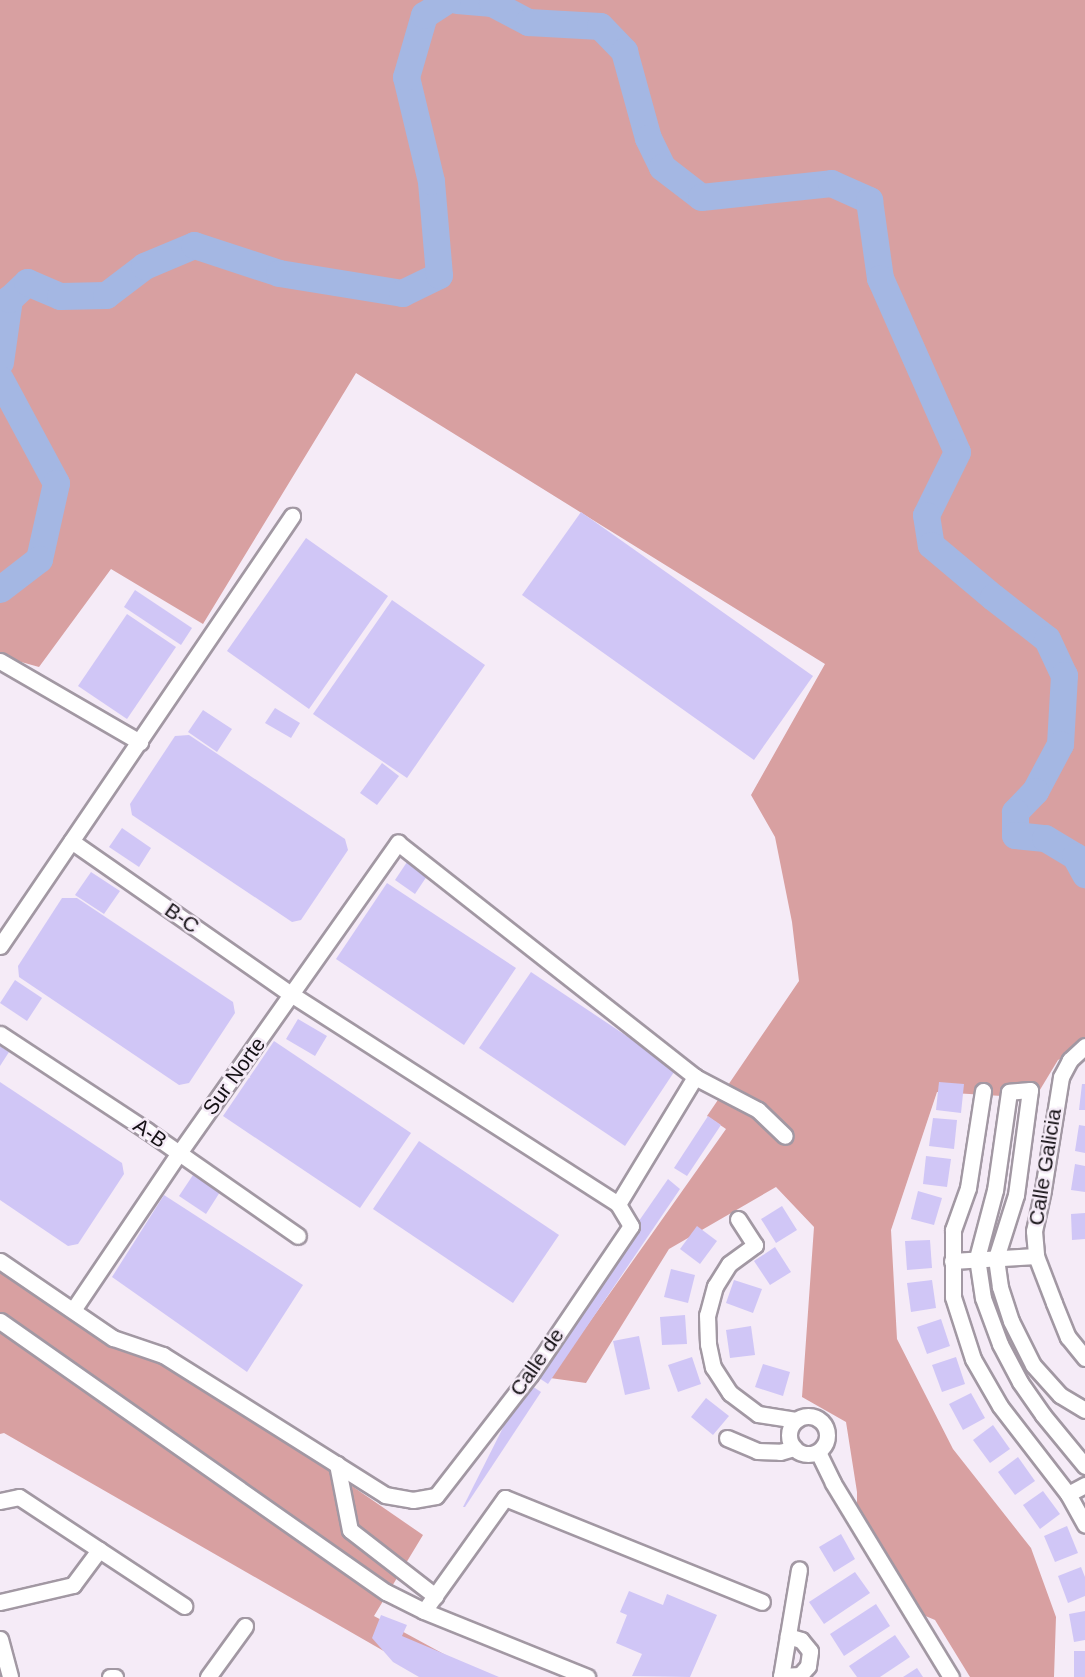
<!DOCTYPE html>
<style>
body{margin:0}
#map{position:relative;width:1085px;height:1677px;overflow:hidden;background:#f5ebf7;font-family:Arial,sans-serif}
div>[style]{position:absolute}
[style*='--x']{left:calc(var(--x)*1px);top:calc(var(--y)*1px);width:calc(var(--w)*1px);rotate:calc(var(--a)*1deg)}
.forest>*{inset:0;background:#d8a0a1}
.river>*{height:27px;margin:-13.5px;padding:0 13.5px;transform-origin:13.5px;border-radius:13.5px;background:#a4b7e3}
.building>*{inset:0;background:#d0c6f6}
.roads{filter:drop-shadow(2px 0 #a298a3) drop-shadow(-2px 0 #a298a3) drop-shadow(0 2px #a298a3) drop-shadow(0 -2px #a298a3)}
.minor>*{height:15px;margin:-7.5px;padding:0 7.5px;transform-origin:7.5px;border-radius:7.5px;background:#fff}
.minor>.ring{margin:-7.5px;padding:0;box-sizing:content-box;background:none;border:15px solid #fff;border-radius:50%}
span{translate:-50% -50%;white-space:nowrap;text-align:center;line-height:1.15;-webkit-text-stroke:5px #f5ebf7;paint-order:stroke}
.street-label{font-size:21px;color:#141014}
</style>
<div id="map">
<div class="forest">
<div style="clip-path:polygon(0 0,1085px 0,1085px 1048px,1058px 1060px,1035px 1098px,937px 1092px,891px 1230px,897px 1339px,953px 1449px,1031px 1548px,1056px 1617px,1054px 1677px,970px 1677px,935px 1620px,916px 1612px,857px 1510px,857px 1492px,846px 1422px,802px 1397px,814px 1227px,776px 1187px,669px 1249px,586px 1383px,550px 1378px,726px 1129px,707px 1116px,799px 981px,792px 922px,775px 837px,751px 795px,825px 664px,356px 373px,203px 624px,111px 569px,39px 667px,0 656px)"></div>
<div style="clip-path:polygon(0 1272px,80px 1326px,165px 1357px,423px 1535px,374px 1616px,486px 1677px,429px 1677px,4px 1433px,0 1434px)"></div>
</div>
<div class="river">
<div style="--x:457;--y:0;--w:35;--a:5"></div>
<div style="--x:492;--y:3;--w:41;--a:27.8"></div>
<div style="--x:528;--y:22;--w:72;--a:3.2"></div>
<div style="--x:600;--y:26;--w:35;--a:46"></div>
<div style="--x:624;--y:51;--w:90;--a:74.6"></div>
<div style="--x:648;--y:138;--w:32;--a:64"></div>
<div style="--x:662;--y:167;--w:49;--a:37.6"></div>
<div style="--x:701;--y:197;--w:131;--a:-6.1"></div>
<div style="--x:831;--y:183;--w:42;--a:24.1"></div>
<div style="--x:869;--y:200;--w:79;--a:82"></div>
<div style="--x:880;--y:278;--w:190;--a:66.1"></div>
<div style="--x:957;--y:452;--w:70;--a:116.2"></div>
<div style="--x:926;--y:515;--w:30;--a:81"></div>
<div style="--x:931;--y:545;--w:81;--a:40"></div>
<div style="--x:993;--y:597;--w:68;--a:37.9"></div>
<div style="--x:1047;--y:639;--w:40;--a:65"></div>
<div style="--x:1064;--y:675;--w:69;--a:93.3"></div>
<div style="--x:1060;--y:744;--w:53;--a:118"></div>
<div style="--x:1035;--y:791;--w:29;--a:134"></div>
<div style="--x:1015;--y:812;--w:23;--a:90"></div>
<div style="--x:1015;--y:835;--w:30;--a:6"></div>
<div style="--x:1045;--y:838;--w:35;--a:31"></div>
<div style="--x:1075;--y:856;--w:21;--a:61"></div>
<div style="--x:0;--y:362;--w:64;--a:-81.9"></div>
<div style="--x:9;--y:299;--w:25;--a:-43"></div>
<div style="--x:27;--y:282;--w:36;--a:23"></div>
<div style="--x:60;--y:296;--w:46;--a:-1.2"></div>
<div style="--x:106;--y:295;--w:48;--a:-37.3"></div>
<div style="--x:144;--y:266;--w:54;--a:-22.8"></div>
<div style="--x:194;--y:245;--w:89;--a:18.2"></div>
<div style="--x:279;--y:273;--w:125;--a:9.2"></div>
<div style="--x:402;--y:293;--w:41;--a:-25.9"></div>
<div style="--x:439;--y:275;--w:94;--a:-94.9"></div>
<div style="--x:431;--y:181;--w:107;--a:-103.5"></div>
<div style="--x:406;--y:77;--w:65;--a:-73.8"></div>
<div style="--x:424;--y:15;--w:27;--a:-33"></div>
<div style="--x:0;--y:379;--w:118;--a:61.7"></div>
<div style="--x:56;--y:483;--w:78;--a:102.6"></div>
<div style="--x:39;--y:559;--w:49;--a:142.4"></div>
</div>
<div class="building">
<div style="clip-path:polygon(581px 512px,813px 676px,754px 760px,522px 595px)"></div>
<div style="clip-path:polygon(306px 538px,388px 596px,309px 709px,227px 651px)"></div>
<div style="clip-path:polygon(135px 590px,192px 628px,181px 645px,124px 607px)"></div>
<div style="clip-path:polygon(392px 600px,485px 665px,407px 778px,313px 714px)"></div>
<div style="clip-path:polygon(127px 614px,176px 647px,127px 719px,78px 686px)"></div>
<div style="clip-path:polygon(275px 708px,300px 723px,291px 738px,265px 723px)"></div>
<div style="clip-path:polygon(203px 710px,232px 729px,217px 752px,188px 732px)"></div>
<div style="clip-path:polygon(189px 735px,345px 839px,348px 850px,301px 920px,292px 922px,132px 815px,130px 804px,175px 736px)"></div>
<div style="clip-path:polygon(382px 763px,399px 776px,377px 805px,360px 793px)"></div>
<div style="clip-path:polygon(122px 828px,151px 848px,139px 867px,109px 847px)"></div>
<div style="clip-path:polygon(409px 859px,429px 873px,415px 894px,395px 880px)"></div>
<div style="clip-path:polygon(91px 872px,120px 891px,104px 914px,75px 895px)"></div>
<div style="clip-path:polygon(387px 883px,516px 968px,464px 1045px,336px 959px)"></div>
<div style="clip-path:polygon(62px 898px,77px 898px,233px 1002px,235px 1013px,189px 1083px,179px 1085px,19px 977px,18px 966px)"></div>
<div style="clip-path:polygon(531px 972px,676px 1069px,625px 1146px,479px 1048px)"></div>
<div style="clip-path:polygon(15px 980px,42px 998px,27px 1021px,0 1003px)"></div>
<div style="clip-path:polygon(298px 1019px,327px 1036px,315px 1056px,286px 1039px)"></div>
<div style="clip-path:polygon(274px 1041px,411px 1133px,360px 1208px,223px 1116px)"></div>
<div style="clip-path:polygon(0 1046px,9px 1052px,0 1066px)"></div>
<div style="clip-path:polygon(0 1082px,122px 1163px,124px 1174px,78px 1244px,68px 1246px,0 1200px)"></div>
<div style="clip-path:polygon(939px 1082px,964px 1084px,961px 1113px,936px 1110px)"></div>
<div style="clip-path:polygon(1082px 1084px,1085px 1084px,1085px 1110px,1079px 1110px)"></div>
<div style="clip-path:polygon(708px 1116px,721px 1125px,687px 1176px,674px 1168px)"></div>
<div style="clip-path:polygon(933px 1118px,957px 1120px,954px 1149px,929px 1146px)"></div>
<div style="clip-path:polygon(1079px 1125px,1085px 1126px,1085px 1153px,1075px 1151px)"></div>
<div style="clip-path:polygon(419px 1141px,559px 1235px,513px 1303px,373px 1209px)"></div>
<div style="clip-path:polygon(926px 1156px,951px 1159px,947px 1187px,923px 1184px)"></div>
<div style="clip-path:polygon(1075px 1164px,1085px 1166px,1085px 1192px,1071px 1190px)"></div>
<div style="clip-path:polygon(193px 1175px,220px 1192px,206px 1214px,179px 1196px)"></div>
<div style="clip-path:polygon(668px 1179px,680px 1189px,548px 1384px,533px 1374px)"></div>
<div style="clip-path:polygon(918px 1191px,942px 1198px,934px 1225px,911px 1219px)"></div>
<div style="clip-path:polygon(164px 1195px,303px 1285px,247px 1372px,112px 1277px)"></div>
<div style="clip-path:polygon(782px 1206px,797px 1230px,776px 1243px,761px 1219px)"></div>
<div style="clip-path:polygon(1085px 1213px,1085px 1239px,1072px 1240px,1071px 1214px)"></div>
<div style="clip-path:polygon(697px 1226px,717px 1241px,700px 1264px,680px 1249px)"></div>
<div style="clip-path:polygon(930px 1240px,932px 1268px,907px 1270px,905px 1241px)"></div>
<div style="clip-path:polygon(775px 1247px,791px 1272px,770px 1285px,754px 1261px)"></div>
<div style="clip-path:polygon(671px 1269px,695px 1275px,688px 1303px,664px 1297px)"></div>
<div style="clip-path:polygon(734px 1280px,762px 1289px,753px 1313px,726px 1303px)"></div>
<div style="clip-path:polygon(932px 1280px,936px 1308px,911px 1312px,907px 1283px)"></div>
<div style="clip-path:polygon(685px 1315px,687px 1344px,662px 1345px,660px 1317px)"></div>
<div style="clip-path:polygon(941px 1319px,950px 1346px,927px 1354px,917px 1327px)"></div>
<div style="clip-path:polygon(751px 1326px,755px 1355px,730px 1358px,726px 1330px)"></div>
<div style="clip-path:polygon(639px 1336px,650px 1389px,625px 1395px,613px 1341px)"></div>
<div style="clip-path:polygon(692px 1357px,701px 1384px,678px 1392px,668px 1365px)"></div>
<div style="clip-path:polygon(956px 1357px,965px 1384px,942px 1392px,932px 1365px)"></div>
<div style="clip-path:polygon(763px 1364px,790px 1372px,783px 1396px,755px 1387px)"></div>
<div style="clip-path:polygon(526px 1382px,541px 1392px,465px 1507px,463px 1507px)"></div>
<div style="clip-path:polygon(971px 1393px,985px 1418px,963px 1430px,949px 1404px)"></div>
<div style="clip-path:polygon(706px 1398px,729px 1416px,713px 1435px,691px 1417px)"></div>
<div style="clip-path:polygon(993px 1425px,1010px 1449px,990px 1463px,973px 1440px)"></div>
<div style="clip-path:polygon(1018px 1457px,1035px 1481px,1015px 1495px,998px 1472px)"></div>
<div style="clip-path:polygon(1043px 1491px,1060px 1514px,1040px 1529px,1023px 1505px)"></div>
<div style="clip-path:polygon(1067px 1526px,1078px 1553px,1055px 1562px,1044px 1536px)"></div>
<div style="clip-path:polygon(841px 1534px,855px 1559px,834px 1572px,819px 1547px)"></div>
<div style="clip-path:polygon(1081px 1567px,1085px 1577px,1085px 1596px,1068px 1603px,1058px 1576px)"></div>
<div style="clip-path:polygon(855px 1572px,870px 1593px,824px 1624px,809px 1602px)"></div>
<div style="clip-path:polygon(629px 1591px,663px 1605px,667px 1594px,717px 1615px,690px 1677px,632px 1676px,642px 1654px,616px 1643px,627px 1615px,620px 1612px)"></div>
<div style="clip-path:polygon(876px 1604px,890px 1626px,844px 1656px,830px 1634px)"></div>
<div style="clip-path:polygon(1085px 1611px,1085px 1640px,1074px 1642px,1069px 1614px)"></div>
<div style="clip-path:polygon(381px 1615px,407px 1625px,402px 1636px,499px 1677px,419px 1677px,393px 1662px,372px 1638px)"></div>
<div style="clip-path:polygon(895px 1635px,910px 1657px,880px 1677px,857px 1677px,849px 1666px)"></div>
<div style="clip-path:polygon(1074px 1651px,1085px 1651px,1085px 1677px,1074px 1677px)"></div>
<div style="clip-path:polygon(917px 1668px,923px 1677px,903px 1677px)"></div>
</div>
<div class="roads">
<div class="minor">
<div style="--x:0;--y:661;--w:162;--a:30.1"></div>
<div style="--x:0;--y:946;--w:520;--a:-55.82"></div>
<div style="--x:0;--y:1034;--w:175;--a:33.3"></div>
<div style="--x:146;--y:1130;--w:185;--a:34.9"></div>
<div style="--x:1085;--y:1046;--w:21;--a:137"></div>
<div style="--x:1070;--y:1060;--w:19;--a:118"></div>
<div style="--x:1061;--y:1077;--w:114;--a:99.1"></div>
<div style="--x:1043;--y:1190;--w:42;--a:102.4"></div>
<div style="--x:1034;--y:1231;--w:25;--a:85"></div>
<div style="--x:1036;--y:1256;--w:50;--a:69"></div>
<div style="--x:1054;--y:1303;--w:37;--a:68"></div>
<div style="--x:1068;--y:1337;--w:27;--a:51"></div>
<div style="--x:983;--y:1091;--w:98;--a:98.8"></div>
<div style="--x:968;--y:1188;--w:45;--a:109.7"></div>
<div style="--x:953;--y:1230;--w:67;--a:90"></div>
<div style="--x:953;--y:1297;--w:65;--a:72.1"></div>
<div style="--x:973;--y:1359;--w:54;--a:60.1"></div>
<div style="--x:1000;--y:1406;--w:111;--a:52.3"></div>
<div style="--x:1068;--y:1494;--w:35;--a:61"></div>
<div style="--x:618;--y:1204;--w:149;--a:-58.8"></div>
<div style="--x:695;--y:1077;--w:71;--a:27.6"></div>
<div style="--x:758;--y:1110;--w:37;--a:44"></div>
<div style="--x:738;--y:1219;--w:31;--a:57"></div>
<div style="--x:755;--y:1245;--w:32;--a:144"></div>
<div style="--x:729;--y:1264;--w:26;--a:122"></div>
<div style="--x:715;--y:1286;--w:30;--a:105"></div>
<div style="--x:707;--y:1315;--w:29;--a:88"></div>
<div style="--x:708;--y:1344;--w:24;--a:78"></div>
<div style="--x:713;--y:1367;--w:31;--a:57"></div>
<div style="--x:730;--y:1393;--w:35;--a:37"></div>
<div style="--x:758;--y:1414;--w:38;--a:9"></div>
<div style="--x:0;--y:1261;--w:137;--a:34.3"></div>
<div style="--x:113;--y:1338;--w:53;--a:18.8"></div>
<div style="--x:163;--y:1355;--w:262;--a:32.2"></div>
<div style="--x:385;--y:1495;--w:28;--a:10"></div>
<div style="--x:413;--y:1500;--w:23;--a:-10"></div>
<div style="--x:436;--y:1496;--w:153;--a:-52.2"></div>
<div style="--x:530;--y:1375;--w:180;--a:-55.9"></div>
<div style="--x:631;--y:1226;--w:26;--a:-121"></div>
<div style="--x:618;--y:1204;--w:387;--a:-147.3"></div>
<div style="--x:292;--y:995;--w:269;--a:-145.1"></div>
<div style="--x:952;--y:1261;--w:84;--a:-3.4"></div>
<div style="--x:73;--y:1310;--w:189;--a:-56"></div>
<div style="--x:179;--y:1153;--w:380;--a:-54.8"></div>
<div style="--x:398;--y:843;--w:378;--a:38.2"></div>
<div style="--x:0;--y:1321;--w:472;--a:35.1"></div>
<div style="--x:386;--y:1592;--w:42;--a:26.6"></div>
<div style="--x:424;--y:1611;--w:176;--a:22"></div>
<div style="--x:1085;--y:1410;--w:29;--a:-149"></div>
<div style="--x:1060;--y:1395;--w:40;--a:-132"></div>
<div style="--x:1033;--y:1365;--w:49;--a:-116.6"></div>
<div style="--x:1011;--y:1321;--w:36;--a:-108"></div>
<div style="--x:1000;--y:1287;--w:29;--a:-98"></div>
<div style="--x:996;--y:1258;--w:66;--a:-72.4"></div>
<div style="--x:1016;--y:1195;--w:106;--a:-82.4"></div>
<div style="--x:1030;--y:1090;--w:21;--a:175"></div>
<div style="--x:1009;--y:1092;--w:99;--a:98.1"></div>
<div style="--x:995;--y:1190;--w:70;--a:104.8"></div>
<div style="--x:977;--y:1258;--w:40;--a:81.5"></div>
<div style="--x:983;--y:1298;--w:49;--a:69.7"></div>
<div style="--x:1000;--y:1344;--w:43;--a:62.2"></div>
<div style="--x:1020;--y:1382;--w:40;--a:55.1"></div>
<div style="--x:1043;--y:1415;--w:66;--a:50.5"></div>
<div class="ring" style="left:789px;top:1416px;width:23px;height:23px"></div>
<div style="--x:727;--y:1438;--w:33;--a:23"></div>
<div style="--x:757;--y:1451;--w:23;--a:2"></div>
<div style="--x:780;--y:1452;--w:15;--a:-16"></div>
<div style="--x:818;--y:1452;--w:34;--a:64"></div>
<div style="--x:833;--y:1483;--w:227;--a:58.7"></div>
<div style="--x:337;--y:1464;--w:67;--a:78.9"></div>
<div style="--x:350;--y:1530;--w:108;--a:37.8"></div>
<div style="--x:1068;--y:1494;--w:19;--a:-28"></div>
<div style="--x:0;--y:1501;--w:19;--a:-12"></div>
<div style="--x:19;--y:1497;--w:198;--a:33.4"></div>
<div style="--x:0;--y:1602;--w:75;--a:-13.1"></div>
<div style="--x:73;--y:1585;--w:44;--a:-53.4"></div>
<div style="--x:424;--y:1611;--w:139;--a:-54.4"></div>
<div style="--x:505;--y:1498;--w:277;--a:22"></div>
<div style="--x:0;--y:1639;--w:39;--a:75"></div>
<div style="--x:781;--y:1676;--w:19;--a:-3"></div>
<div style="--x:800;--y:1675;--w:12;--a:-48"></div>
<div style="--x:808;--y:1666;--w:15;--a:-82"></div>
<div style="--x:810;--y:1651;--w:14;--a:-129"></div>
<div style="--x:801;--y:1640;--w:14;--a:-163"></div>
<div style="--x:110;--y:1677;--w:5;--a:0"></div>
<div style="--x:208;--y:1677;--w:63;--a:-54"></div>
<div style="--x:781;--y:1677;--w:109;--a:-80.5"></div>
</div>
</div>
<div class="street-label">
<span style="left:182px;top:918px;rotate:35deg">B-C</span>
<span style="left:234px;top:1076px;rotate:-54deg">Sur Norte</span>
<span style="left:150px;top:1133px;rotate:35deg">A-B</span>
<span style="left:1045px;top:1167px;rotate:-81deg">Calle Galicia</span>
<span style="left:537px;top:1362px;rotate:-55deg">Calle de</span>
</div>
</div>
